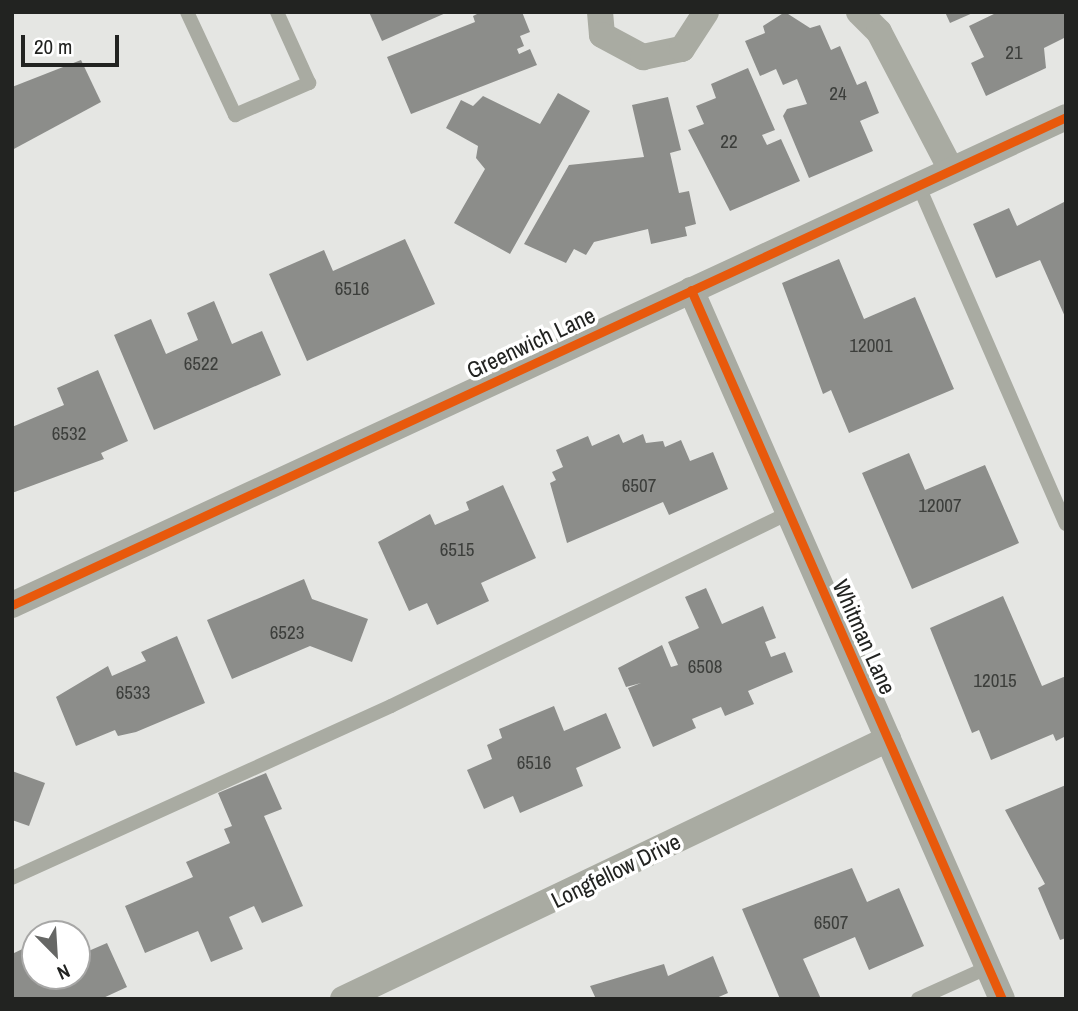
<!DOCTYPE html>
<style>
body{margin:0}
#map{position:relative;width:1078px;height:1011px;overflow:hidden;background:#e5e6e3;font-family:"Archivo Narrow",sans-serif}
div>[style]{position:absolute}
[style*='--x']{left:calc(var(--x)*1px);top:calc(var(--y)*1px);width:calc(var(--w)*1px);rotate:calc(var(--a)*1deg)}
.building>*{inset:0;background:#8c8d8a}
.service>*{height:14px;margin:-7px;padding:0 7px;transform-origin:7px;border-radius:7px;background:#a9aba2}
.minor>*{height:26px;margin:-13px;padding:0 13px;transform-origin:13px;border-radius:13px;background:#a9aba2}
.cycleway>*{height:9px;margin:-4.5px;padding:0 4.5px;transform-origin:4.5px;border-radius:4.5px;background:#e8590c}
span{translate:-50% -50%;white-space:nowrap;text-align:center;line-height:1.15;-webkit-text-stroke:7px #fff;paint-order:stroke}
.number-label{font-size:19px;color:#3c3e3b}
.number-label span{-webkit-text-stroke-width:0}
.street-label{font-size:23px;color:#222321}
.frame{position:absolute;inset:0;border:14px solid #222321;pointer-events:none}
.north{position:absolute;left:21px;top:920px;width:70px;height:70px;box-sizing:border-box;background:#fff;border:2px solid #a7a7a6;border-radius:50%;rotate:156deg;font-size:19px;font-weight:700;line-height:28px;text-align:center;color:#222321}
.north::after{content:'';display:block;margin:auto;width:24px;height:32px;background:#666765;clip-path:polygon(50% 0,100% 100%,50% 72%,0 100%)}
.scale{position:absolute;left:21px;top:35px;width:98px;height:32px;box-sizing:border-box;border:4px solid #222321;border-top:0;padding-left:9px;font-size:21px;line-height:24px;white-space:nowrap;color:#222321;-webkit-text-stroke:5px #fff;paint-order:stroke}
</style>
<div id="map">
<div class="building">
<div style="clip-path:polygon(369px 12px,448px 12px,382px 41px)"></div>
<div style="clip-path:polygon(481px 12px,522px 12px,530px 32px,520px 36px,524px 46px,517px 49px,519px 54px,530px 49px,537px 65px,411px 114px,387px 57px,475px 22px,473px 16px)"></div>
<div style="clip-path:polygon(785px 12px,810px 28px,820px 25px,831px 50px,840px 46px,857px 85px,866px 81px,879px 113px,860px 121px,873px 151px,809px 178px,783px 116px,787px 109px,807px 104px,797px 79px,783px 85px,776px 69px,760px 76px,745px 41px,765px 33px,763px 26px)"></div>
<div style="clip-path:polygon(945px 12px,975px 12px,950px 23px)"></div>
<div style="clip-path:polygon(998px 12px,1066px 12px,1066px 37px,1044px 48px,1046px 68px,986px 96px,971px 63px,984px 57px,969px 26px)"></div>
<div style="clip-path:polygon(81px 60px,101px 102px,12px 150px,12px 87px)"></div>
<div style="clip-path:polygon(748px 68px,775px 130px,762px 135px,767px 145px,781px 139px,800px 181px,730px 211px,688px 130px,704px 124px,696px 106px,716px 98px,711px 84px)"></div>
<div style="clip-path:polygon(558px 93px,590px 111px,510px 254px,454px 223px,485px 169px,476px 158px,478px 146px,446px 128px,461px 100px,473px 106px,483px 96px,540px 124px)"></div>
<div style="clip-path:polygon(668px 97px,681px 150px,670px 153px,679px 193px,689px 191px,696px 224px,685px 227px,687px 236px,651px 244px,648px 229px,594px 242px,586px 255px,574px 249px,566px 263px,524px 244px,569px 165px,644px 157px,632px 105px)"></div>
<div style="clip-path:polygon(1066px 201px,1066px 319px,1040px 260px,996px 278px,973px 224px,1009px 208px,1017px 226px)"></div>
<div style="clip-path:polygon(405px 239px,435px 304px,307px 361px,269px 274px,324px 250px,333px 271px)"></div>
<div style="clip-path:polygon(839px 259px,864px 319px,915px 297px,954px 389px,849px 433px,831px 390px,823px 394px,782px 283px)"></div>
<div style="clip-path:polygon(214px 301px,232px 344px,262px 331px,281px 375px,154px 430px,114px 335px,151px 319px,166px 354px,198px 340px,187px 313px)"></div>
<div style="clip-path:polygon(98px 370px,128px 441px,101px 453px,104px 459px,12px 493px,12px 427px,64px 405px,57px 388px)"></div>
<div style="clip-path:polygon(619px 434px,623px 443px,643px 434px,646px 443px,663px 441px,665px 447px,681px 440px,690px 461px,713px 452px,728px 489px,669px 515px,663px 502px,567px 543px,550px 483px,556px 480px,552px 472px,563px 467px,556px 450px,588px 436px,592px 446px)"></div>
<div style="clip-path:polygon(909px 453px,925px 490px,985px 465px,1019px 543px,912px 589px,862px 473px)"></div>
<div style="clip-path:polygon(503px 485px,536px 558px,481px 583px,489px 601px,437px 625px,427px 603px,409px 611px,378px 542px,430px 514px,435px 525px,469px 510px,466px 502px)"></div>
<div style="clip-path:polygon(304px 579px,312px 599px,368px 619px,352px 662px,310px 646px,232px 679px,207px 620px)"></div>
<div style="clip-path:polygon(706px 588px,722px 624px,763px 606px,776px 638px,765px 642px,771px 657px,785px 652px,793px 672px,748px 691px,754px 704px,725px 716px,721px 707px,692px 719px,696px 728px,653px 747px,628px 688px,641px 683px,626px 687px,618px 668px,662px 645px,671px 667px,678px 665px,668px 642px,699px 628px,685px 597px)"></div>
<div style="clip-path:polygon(1003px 596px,1042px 686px,1066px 676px,1066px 736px,1056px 741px,1053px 734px,991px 760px,979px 730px,972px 733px,930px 628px)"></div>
<div style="clip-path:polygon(177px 636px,205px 703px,136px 732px,118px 736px,115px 730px,76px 746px,56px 697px,108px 666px,112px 676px,146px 661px,141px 652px)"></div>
<div style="clip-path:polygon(554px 706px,564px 731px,606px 713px,621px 748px,576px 768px,583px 786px,520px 813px,513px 796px,484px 809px,467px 770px,492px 759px,487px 745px,502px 738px,499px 729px)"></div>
<div style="clip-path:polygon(12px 771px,45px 783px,29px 826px,12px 820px)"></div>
<div style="clip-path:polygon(266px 773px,282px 809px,264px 816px,303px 906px,262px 923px,254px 906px,229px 917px,243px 949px,211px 962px,198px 931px,145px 953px,125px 906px,193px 877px,186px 862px,230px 843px,224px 829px,232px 826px,218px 793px)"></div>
<div style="clip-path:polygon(1066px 785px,1066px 938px,1060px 940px,1038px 888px,1045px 884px,1005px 810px)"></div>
<div style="clip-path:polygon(852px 868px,867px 902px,899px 888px,924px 946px,869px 970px,855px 937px,803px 959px,821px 999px,780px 999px,742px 909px)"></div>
<div style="clip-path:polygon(35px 943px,35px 976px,77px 976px,77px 956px,107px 943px,127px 987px,101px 999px,12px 999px,12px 954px)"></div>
<div style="clip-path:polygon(713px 956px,728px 993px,714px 999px,596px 999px,590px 986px,664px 964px,668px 976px)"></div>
</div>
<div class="service">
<div style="--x:187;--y:12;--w:114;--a:65"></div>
<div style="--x:235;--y:115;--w:81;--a:-23.4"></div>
<div style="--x:309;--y:83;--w:78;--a:-114.3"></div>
<div style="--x:917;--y:182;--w:373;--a:66.5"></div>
<div style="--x:12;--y:878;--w:416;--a:-24.4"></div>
<div style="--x:391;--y:706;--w:442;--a:-25.9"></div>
<div style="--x:918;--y:999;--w:78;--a:-24.3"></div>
</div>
<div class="minor">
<div style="--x:600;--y:12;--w:23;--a:85"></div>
<div style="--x:602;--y:35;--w:47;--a:28.2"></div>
<div style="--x:643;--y:57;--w:40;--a:-12"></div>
<div style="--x:682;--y:49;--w:44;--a:-57"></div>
<div style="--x:859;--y:12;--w:28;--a:45"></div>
<div style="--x:879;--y:32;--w:153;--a:62.4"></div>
<div style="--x:691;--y:290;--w:774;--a:66.32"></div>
<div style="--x:12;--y:605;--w:1161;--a:-24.84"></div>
<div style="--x:343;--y:999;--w:604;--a:-25.5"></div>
</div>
<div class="cycleway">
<div style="--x:691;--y:290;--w:774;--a:66.32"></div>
<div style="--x:12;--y:605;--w:1161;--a:-24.84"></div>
</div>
<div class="number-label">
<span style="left:1014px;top:53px">21</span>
<span style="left:838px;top:94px">24</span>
<span style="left:729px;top:142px">22</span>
<span style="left:352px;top:289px">6516</span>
<span style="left:871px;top:346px">12001</span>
<span style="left:201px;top:364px">6522</span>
<span style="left:69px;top:434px">6532</span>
<span style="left:639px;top:486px">6507</span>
<span style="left:940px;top:506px">12007</span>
<span style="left:457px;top:550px">6515</span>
<span style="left:287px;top:633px">6523</span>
<span style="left:705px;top:667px">6508</span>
<span style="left:995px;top:681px">12015</span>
<span style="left:133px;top:693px">6533</span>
<span style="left:534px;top:763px">6516</span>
<span style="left:831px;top:923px">6507</span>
</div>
<div class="street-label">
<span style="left:531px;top:343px;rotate:-25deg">Greenwich Lane</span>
<span style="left:864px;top:637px;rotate:66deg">Whitman Lane</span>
<span style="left:616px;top:871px;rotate:-26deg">Longfellow Drive</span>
</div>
<div class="frame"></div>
<div class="north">N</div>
<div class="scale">20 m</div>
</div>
